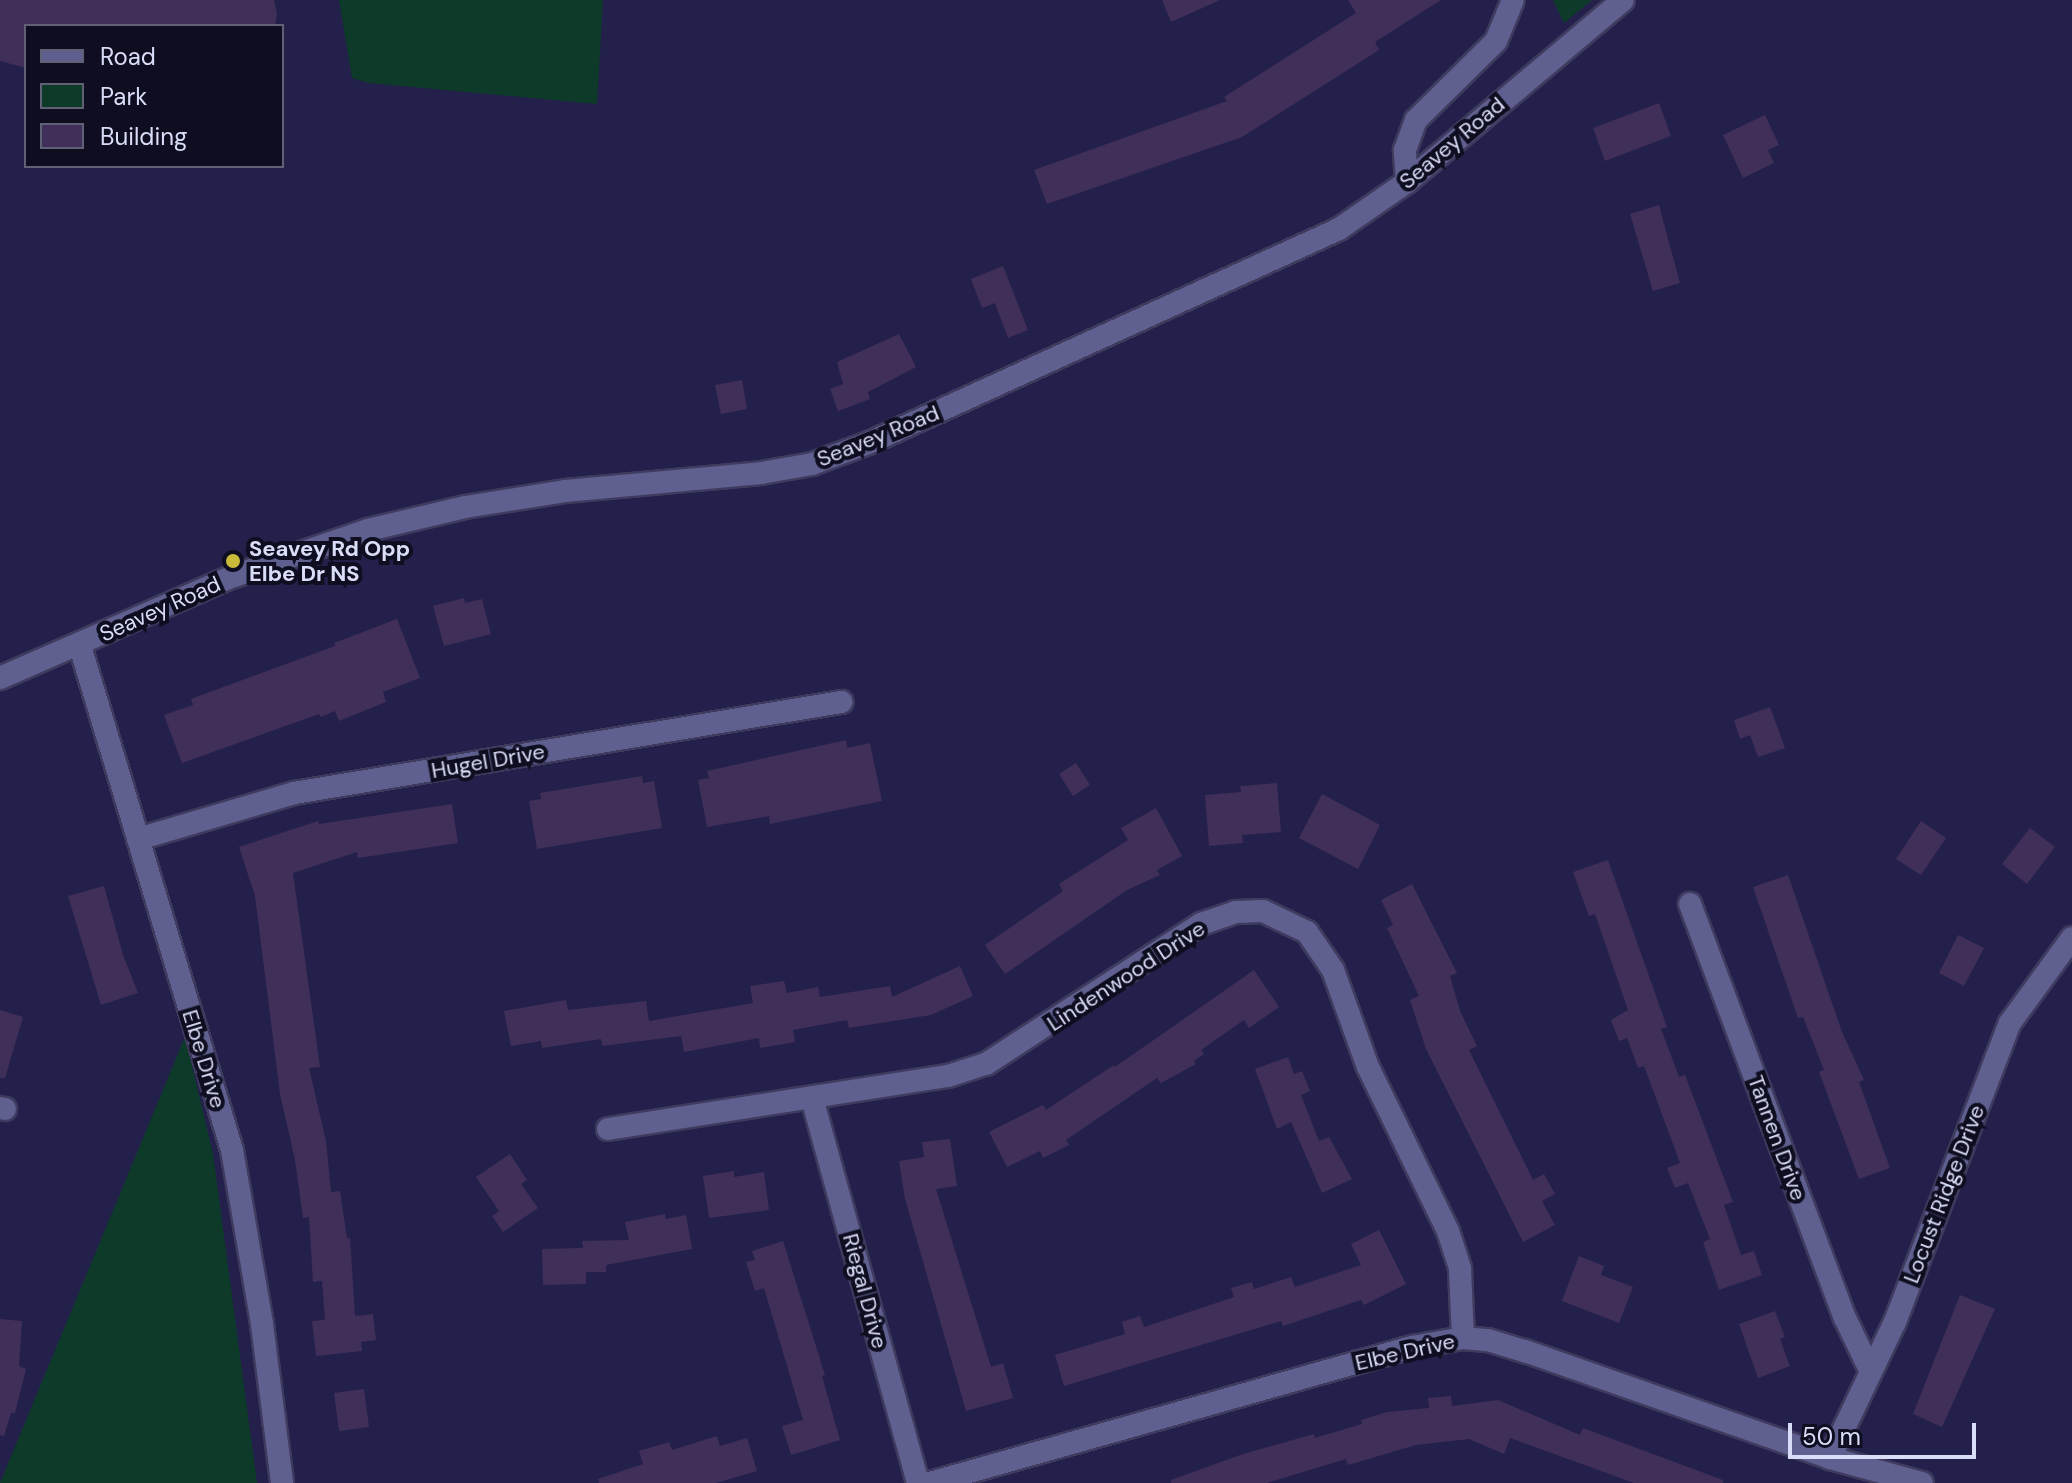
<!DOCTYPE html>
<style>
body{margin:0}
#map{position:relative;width:2072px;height:1483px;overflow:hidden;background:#23214b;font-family:"DM Sans",sans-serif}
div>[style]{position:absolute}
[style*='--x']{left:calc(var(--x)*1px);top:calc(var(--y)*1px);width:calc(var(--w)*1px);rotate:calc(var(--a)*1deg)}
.green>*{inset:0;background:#0e3b29}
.building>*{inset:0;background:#402f59}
.roads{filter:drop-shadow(2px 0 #3f3b5f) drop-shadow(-2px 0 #3f3b5f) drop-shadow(0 2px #3f3b5f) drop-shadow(0 -2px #3f3b5f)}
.minor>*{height:22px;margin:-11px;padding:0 11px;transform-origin:11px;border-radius:11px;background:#5f608f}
.tertiary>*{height:22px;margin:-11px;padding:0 11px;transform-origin:11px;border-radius:11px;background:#5f608f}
.dots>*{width:22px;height:22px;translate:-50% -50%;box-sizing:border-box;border:4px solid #0e0e20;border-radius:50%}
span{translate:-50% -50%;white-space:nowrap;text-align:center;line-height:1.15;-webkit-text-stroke:8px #0e0e20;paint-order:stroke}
.street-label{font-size:22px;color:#daddf8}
.poi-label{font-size:22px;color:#daddf8;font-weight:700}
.left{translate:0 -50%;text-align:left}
.legend{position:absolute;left:24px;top:24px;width:260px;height:144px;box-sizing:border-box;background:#0e0e20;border:2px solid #606176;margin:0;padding:10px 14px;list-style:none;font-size:24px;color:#daddf8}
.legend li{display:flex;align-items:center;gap:16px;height:40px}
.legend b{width:40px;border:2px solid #606176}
.scale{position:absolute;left:1788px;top:1423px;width:188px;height:36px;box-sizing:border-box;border:4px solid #daddf8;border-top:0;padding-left:10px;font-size:24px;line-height:28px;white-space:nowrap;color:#daddf8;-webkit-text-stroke:6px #0e0e20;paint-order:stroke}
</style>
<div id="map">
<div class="green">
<div style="clip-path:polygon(339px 0,603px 0,597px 104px,369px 83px,352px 78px)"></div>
<div style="clip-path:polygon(1553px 0,1592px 0,1564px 23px)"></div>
<div style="clip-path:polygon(185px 1037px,213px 1154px,257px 1483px,0 1483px)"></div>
</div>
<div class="building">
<div style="clip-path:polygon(0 0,274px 0,277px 13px,275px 26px,26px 26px,26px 68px,0 61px)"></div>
<div style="clip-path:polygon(1162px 0,1220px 0,1171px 22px)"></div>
<div style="clip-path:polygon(1348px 0,1441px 0,1375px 42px,1379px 50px,1242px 137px,1047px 204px,1034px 170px,1227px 101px,1224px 97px,1356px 13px)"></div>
<div style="clip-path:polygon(1659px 103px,1671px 136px,1605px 161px,1593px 128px)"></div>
<div style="clip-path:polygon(1765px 115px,1779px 145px,1768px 150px,1774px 163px,1743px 178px,1723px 135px)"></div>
<div style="clip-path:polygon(1659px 205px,1680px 283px,1653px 291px,1630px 214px)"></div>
<div style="clip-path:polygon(1003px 266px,1028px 330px,1008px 338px,995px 303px,982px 308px,971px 279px)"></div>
<div style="clip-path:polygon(899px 334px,916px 367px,868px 392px,870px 399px,838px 411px,830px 389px,843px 384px,837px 362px)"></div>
<div style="clip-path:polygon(742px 380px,747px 409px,721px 414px,715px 385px)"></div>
<div style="clip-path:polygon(464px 598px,465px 603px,482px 599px,491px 634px,444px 646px,433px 606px)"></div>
<div style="clip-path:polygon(397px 619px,420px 678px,383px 692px,386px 702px,339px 721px,335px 711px,321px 717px,319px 714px,182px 763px,164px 715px,193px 705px,191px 699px,335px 646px,334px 643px)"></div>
<div style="clip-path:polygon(1770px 707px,1785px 748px,1758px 757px,1750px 735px,1740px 739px,1734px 720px)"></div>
<div style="clip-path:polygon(846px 740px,847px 748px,870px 743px,882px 801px,770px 824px,769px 816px,707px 827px,698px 780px,709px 778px,707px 771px)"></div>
<div style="clip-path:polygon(1076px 763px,1090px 785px,1073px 796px,1059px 774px)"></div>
<div style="clip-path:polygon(642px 776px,643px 783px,654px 781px,662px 828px,537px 849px,529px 801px,541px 799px,540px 793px)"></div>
<div style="clip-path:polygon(1277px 783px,1281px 832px,1242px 835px,1243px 843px,1209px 846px,1205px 795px,1241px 792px,1240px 786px)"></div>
<div style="clip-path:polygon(1322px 794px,1380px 825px,1358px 869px,1299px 838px)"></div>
<div style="clip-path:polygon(452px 804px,458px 843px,358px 858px,357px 852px,293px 873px,320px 1067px,309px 1068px,326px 1141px,331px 1192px,340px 1191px,347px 1238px,350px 1238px,355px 1316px,373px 1314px,376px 1340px,361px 1342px,362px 1351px,316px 1356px,312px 1321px,325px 1320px,322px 1281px,313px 1282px,309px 1217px,303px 1218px,295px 1160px,280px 1094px,255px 896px,239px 847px,318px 821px,319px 824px)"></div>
<div style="clip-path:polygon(1156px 808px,1182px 856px,1157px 870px,1160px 875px,1127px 890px,1005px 974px,985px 945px,1063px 891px,1059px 884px,1128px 840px,1121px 828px)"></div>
<div style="clip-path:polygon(1921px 821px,1946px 838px,1921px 875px,1896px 859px)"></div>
<div style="clip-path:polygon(2030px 828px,2055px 847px,2027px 884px,2002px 864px)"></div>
<div style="clip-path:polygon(1608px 860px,1667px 1027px,1661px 1029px,1679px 1077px,1685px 1075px,1733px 1202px,1724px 1205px,1741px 1255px,1754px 1251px,1762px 1275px,1719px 1290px,1703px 1242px,1710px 1239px,1688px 1183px,1675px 1188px,1667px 1168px,1680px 1163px,1644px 1066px,1638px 1068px,1627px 1038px,1619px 1041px,1611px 1020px,1628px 1010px,1595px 914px,1589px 916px,1573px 872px)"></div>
<div style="clip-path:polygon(1788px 875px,1842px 1032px,1864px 1080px,1859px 1082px,1890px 1168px,1859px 1179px,1819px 1072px,1824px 1070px,1803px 1017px,1798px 1018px,1753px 887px)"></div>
<div style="clip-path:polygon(1412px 884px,1457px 973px,1450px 976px,1460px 1011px,1477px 1046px,1469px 1050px,1533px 1180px,1544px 1174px,1555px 1194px,1542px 1201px,1555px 1225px,1523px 1242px,1426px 1049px,1410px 1000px,1419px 996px,1387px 928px,1393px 925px,1381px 900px)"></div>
<div style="clip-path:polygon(104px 886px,123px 955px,138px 993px,101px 1005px,68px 896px)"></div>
<div style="clip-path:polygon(1958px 935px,1984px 948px,1964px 986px,1939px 973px)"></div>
<div style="clip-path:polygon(960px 966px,973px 996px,931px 1015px,849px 1028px,847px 1020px,793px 1030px,795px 1042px,760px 1048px,759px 1038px,684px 1052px,681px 1036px,602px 1046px,601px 1039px,542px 1048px,541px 1041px,511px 1046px,504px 1011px,566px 1000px,568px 1010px,646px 1001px,649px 1021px,753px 1003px,750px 986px,784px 981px,787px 993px,818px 987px,820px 997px,890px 986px,892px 997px)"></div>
<div style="clip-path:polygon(1254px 970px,1279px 1007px,1249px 1028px,1244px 1020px,1201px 1050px,1204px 1054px,1194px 1061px,1196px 1064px,1161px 1083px,1157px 1078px,1066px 1140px,1069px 1145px,1043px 1158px,1040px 1151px,1007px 1167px,989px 1132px,1043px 1105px,1046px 1110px,1114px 1065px,1115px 1067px)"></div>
<div style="clip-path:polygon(0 1010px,23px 1017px,5px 1078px,0 1078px)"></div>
<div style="clip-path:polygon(1288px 1057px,1294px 1074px,1302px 1071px,1310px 1091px,1301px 1095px,1319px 1141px,1329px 1137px,1352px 1179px,1322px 1193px,1291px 1122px,1277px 1129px,1255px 1069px)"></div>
<div style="clip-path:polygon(950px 1139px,957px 1186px,936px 1189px,991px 1367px,1003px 1363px,1013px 1398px,966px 1411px,905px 1199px,899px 1161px,924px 1157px,922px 1142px)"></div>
<div style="clip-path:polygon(510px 1154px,527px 1180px,521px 1184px,538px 1208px,503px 1232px,492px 1216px,499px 1211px,476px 1177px)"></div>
<div style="clip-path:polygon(734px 1171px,734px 1177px,764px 1172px,769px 1210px,709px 1218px,703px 1176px)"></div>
<div style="clip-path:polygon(665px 1214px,666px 1219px,686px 1215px,692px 1249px,606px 1265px,606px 1272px,586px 1272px,586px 1284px,543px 1285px,542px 1249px,583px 1248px,582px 1241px,629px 1240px,625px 1222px)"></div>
<div style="clip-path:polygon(1379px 1230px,1406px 1284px,1364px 1305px,1361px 1300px,1283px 1326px,1281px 1321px,1064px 1386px,1055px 1355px,1125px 1334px,1122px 1322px,1140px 1316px,1144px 1327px,1234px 1297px,1231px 1288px,1252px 1282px,1254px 1289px,1291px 1277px,1295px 1287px,1361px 1265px,1351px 1244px)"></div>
<div style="clip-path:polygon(783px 1241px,825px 1375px,822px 1376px,840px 1440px,791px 1455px,782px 1426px,803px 1420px,764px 1288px,755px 1291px,746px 1262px,755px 1260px,752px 1251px)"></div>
<div style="clip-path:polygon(1579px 1256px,1604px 1266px,1601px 1275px,1633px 1287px,1619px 1323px,1562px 1301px)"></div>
<div style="clip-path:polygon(1960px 1295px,1995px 1309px,1942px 1427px,1913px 1414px)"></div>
<div style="clip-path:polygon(1775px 1311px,1785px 1337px,1780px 1339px,1790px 1366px,1758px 1378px,1739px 1324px)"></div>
<div style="clip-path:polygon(0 1319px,22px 1321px,19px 1366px,26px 1369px,15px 1413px,11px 1413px,4px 1436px,0 1435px)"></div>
<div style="clip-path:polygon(364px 1389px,369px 1427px,339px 1431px,334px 1393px)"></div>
<div style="clip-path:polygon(1451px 1396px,1452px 1406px,1498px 1400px,1580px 1435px,1583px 1428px,1723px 1480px,1723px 1483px,1634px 1483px,1510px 1438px,1504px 1454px,1469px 1439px,1416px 1445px,1348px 1465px,1346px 1459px,1267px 1483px,1171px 1483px,1171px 1480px,1243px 1454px,1314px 1434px,1315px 1438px,1362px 1424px,1361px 1420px,1387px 1412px,1429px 1408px,1428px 1398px)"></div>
<div style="clip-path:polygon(717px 1436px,720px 1446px,747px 1438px,757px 1471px,716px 1483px,599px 1483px,598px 1479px,643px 1464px,639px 1451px,669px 1442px,672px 1450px)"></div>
</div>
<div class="roads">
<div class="minor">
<div style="--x:1407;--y:182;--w:32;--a:-94"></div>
<div style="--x:1405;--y:150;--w:32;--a:-70"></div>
<div style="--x:1416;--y:120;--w:112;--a:-44.6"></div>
<div style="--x:1496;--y:41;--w:44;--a:-67.5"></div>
<div style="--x:80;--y:646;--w:526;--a:73.22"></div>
<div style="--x:232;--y:1150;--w:177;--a:80.2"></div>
<div style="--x:262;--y:1324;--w:160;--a:82.8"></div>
<div style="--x:138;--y:839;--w:163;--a:-16.4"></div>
<div style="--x:294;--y:793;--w:555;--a:-9.45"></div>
<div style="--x:1690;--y:904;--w:442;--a:69.5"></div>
<div style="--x:1845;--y:1318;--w:58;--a:64.3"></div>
<div style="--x:812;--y:1098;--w:399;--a:74.6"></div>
<div style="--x:0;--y:1108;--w:5;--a:11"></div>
<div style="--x:608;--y:1129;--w:344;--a:-8.9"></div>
<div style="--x:948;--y:1076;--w:40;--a:-18"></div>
<div style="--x:986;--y:1064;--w:257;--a:-33.1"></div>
<div style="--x:1201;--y:924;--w:36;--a:-19"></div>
<div style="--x:1235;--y:912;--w:28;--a:-2"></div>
<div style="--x:1263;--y:911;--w:49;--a:25.5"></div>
<div style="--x:1307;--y:932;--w:46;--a:55.6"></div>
<div style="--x:1333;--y:970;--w:103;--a:70.2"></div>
<div style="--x:1368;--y:1067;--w:182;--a:64"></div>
<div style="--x:1448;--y:1231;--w:40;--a:72"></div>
<div style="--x:1460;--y:1269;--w:69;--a:87.5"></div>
<div style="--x:1830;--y:1458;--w:151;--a:-64.5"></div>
<div style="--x:1895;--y:1322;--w:320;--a:-69"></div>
<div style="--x:2010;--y:1023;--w:105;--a:-53.9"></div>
<div style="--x:930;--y:1483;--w:501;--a:-15.76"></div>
<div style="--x:1412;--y:1347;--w:52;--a:-10"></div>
<div style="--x:1463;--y:1338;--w:25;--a:5"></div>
<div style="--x:1488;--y:1340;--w:39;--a:17"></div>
<div style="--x:1525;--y:1351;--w:323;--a:19.3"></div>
<div style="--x:1830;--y:1458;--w:95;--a:15.2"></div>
</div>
<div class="tertiary">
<div style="--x:0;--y:678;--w:255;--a:-23.6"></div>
<div style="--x:234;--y:576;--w:142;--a:-18.9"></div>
<div style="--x:368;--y:530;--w:100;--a:-13.3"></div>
<div style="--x:465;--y:507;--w:101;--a:-9.1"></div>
<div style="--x:565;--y:491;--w:197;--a:-5.2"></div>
<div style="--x:761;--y:473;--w:52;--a:-10"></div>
<div style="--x:812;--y:464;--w:63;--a:-20.4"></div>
<div style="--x:871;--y:442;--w:514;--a:-24.47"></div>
<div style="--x:1339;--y:229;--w:83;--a:-34.7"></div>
<div style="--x:1407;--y:182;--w:282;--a:-40.1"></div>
</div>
</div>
<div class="dots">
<div style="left:233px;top:561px;background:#caba3a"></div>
</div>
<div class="street-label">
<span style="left:1452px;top:143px;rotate:-40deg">Seavey Road</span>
<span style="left:878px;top:436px;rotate:-22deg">Seavey Road</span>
<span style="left:160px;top:609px;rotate:-24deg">Seavey Road</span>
<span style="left:488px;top:761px;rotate:-10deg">Hugel Drive</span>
<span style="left:1126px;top:976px;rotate:-33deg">Lindenwood Drive</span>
<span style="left:204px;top:1059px;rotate:73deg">Elbe Drive</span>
<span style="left:1777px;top:1138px;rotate:70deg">Tannen Drive</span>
<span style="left:1944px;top:1194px;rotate:-69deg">Locust Ridge Drive</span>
<span style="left:865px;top:1291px;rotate:75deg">Riegal Drive</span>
<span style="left:1405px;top:1352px;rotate:-13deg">Elbe Drive</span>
</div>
<div class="poi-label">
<span class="left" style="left:249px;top:561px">Seavey Rd Opp<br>Elbe Dr NS</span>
</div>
<ul class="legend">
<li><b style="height:10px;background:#5f608f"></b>Road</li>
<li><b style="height:22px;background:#0e3b29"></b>Park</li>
<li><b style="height:22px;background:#402f59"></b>Building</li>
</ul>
<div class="scale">50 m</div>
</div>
